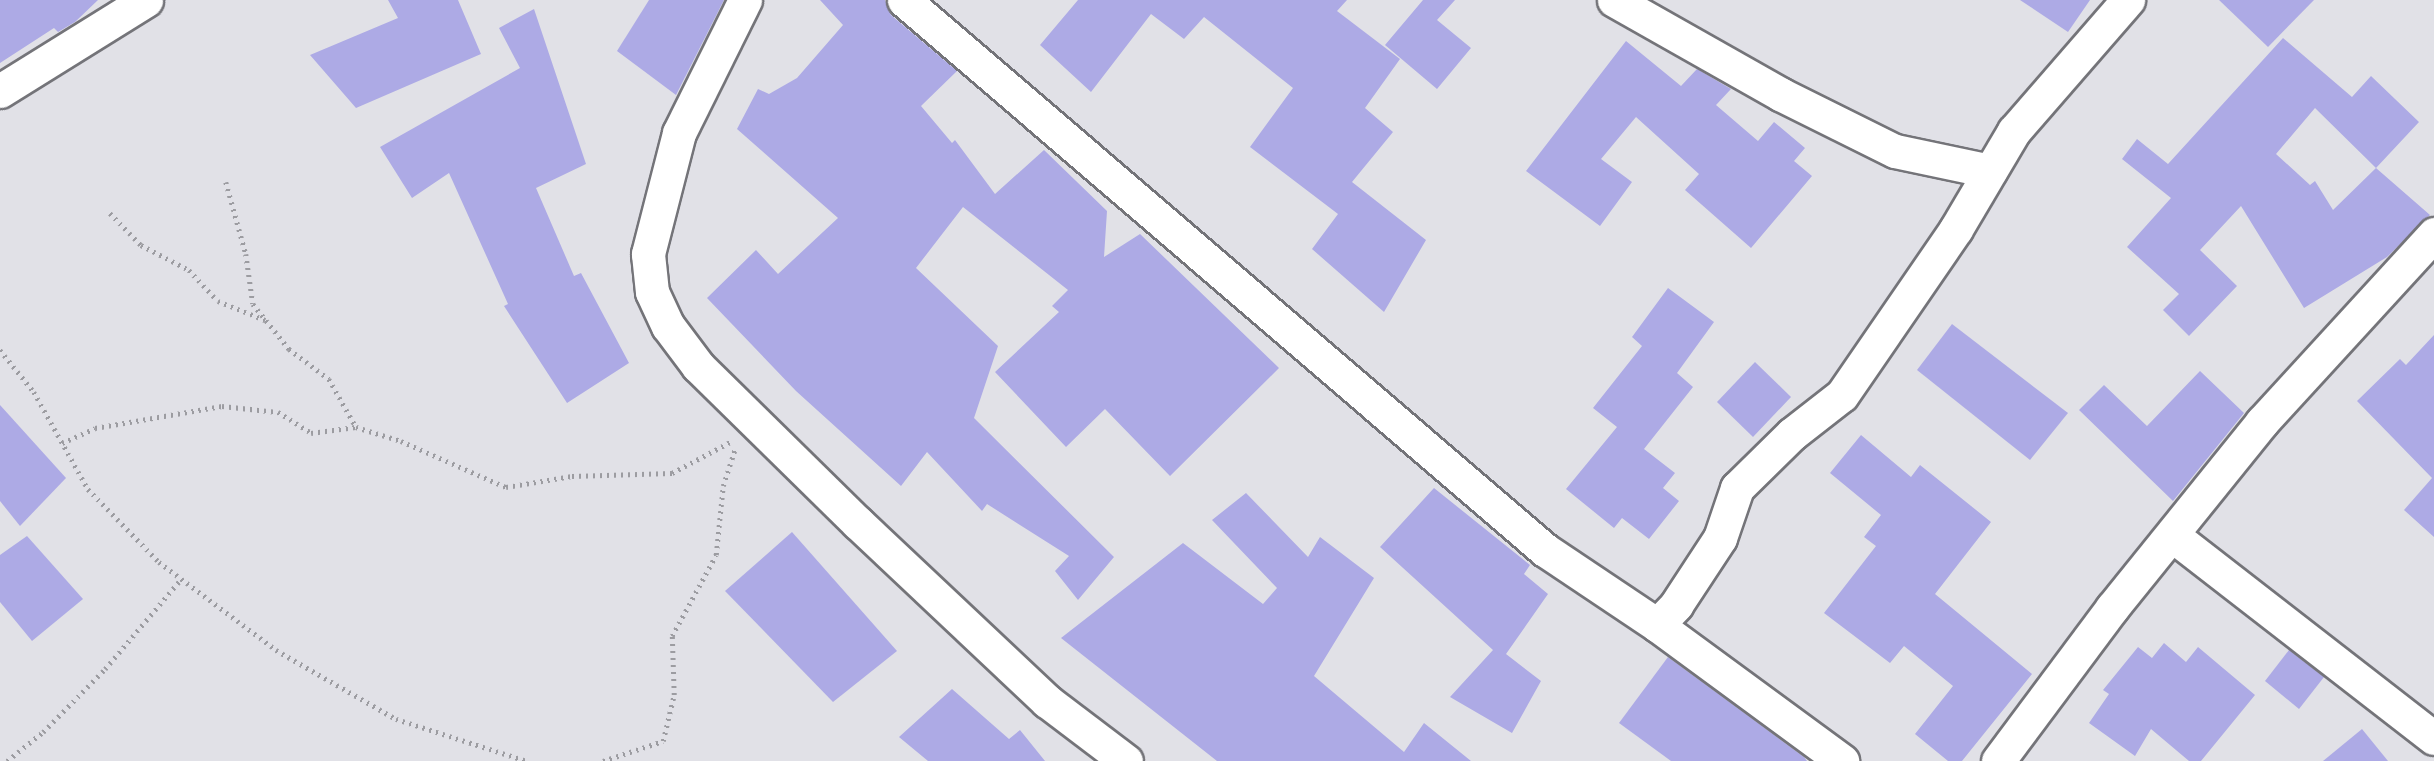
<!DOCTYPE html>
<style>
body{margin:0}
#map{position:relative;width:2434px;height:761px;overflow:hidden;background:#e1e1e7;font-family:Quicksand,sans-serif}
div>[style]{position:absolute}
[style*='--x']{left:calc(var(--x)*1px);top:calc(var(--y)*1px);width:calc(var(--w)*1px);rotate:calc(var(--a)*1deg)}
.building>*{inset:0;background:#adaae5}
.path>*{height:4.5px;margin-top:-2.25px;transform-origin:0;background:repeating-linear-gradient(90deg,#9c9ca1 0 2px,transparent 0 7px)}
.roads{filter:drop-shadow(2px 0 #747479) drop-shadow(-2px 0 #747479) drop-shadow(0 2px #747479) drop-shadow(0 -2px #747479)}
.minor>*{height:33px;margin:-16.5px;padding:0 16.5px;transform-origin:16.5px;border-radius:16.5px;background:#fff}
span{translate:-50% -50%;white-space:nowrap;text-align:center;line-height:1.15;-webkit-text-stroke:5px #fff;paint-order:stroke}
</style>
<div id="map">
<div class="building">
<div style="clip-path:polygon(0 0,98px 0,75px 22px,58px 32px,54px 28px,0 63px)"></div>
<div style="clip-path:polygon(388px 0,458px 0,481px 54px,356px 108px,310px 55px,398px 18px)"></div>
<div style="clip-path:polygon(649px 0,724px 0,676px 95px,617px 51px)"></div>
<div style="clip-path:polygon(820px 0,885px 0,891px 15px,957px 71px,921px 106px,952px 143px,955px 140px,995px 194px,1044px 150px,1107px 211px,1104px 257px,1140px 234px,1279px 368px,1170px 476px,1105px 409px,1066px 447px,995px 372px,1059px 312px,1052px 306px,1068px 290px,963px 207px,916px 268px,998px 346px,974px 418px,1114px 557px,1078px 600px,1055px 571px,1069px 556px,987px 504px,982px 511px,927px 452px,901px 486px,796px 391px,707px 298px,756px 250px,778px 274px,838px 218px,737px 129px,758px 89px,769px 94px,797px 78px,843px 25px)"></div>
<div style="clip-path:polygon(1078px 0,1347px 0,1337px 11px,1400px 59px,1365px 108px,1393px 132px,1352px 182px,1426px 240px,1384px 312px,1312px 249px,1338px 214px,1250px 147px,1293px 88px,1204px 17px,1184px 39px,1151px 14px,1091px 92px,1040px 45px)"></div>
<div style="clip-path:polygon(1423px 0,1455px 0,1437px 20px,1471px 48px,1437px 89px,1385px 45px)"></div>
<div style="clip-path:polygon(2020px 0,2090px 0,2068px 32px)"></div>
<div style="clip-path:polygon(2219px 0,2314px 0,2268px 47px)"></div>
<div style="clip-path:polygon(534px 9px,586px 164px,536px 188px,574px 276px,581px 273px,629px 363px,567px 403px,504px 306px,508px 304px,449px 173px,412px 198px,380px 147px,520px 68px,499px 28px)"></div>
<div style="clip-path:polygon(evenodd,2283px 38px,2352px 97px,2371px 76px,2419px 122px,2376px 168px,2430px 215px,2387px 257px,2304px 308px,2241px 206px,2200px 250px,2237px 286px,2189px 336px,2163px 310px,2179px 294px,2127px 247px,2171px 198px,2122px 159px,2137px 139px,2168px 164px,2283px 38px,2315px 108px,2376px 168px,2333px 210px,2315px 181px,2310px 185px,2276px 154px,2315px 108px)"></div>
<div style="clip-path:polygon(1626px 41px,1681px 86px,1697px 69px,1731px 89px,1716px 105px,1758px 141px,1774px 122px,1805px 148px,1794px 161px,1812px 176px,1751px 248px,1685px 190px,1699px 174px,1636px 117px,1601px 159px,1632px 182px,1600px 226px,1526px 171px)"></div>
<div style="clip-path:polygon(1668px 288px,1714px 322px,1677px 373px,1693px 387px,1644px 449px,1675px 473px,1663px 488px,1679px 501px,1649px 539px,1622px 518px,1614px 528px,1566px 489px,1617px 427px,1593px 408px,1642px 346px,1632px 337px)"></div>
<div style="clip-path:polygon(1952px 324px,2068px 413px,2030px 460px,1917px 370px)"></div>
<div style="clip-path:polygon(2434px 335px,2434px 537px,2404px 510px,2432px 478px,2357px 401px,2400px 359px,2406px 365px)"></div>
<div style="clip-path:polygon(1755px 362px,1791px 397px,1753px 437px,1717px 402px)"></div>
<div style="clip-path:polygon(2200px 371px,2244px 413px,2173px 501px,2079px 410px,2104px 385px,2147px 426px)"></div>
<div style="clip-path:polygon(0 405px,66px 478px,20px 526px,0 501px)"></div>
<div style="clip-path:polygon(1861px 435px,1911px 477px,1920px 465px,1991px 522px,1935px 594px,2032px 674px,1962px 761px,1948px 761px,1915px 734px,1953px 686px,1904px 646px,1890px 663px,1824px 613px,1876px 546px,1864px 537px,1881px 515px,1830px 473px)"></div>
<div style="clip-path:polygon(1434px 488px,1530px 565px,1524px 574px,1548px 594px,1506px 654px,1541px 681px,1512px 733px,1450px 697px,1493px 650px,1380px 547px)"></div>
<div style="clip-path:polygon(1246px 493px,1308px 557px,1320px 537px,1374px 578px,1314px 676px,1404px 752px,1424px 723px,1471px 761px,1217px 761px,1061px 638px,1183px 543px,1263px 604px,1277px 588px,1212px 520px)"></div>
<div style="clip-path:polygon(792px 532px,897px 651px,833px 702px,725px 591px)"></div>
<div style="clip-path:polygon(27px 536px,83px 599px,32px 641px,0 602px,0 555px)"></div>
<div style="clip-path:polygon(2164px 643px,2186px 662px,2198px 647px,2255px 695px,2201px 761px,2189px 761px,2151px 729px,2135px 756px,2089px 723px,2109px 694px,2103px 690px,2138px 647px,2152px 658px)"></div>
<div style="clip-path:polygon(2289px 650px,2324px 677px,2299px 709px,2265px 681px)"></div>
<div style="clip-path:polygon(1668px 657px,1804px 757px,1807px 761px,1671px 761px,1619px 723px)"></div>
<div style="clip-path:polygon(952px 689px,1009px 739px,1020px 730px,1045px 761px,928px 761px,899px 737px)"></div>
<div style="clip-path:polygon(2362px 729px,2388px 761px,2323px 761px)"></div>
</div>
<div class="path">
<div style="--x:226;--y:182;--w:75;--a:74.5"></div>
<div style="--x:246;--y:254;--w:50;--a:82"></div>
<div style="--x:253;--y:304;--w:58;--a:51.3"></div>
<div style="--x:289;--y:349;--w:50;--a:36.9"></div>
<div style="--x:329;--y:379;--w:55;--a:60.6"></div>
<div style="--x:110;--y:213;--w:45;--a:45.9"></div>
<div style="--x:141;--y:245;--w:54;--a:27.5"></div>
<div style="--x:189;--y:270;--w:42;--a:46.9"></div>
<div style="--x:218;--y:301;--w:51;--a:22"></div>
<div style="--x:0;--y:350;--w:54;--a:51"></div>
<div style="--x:34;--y:392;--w:111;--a:60.9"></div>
<div style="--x:88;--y:489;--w:102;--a:45.8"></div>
<div style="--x:159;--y:562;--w:146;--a:36.9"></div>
<div style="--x:276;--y:650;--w:138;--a:29.9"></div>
<div style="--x:396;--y:719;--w:138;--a:17.8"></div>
<div style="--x:62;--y:443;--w:36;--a:-24"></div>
<div style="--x:95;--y:428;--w:129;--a:-9.8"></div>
<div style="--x:222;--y:406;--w:56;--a:6.1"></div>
<div style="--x:278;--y:412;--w:39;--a:32"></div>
<div style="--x:311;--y:433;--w:45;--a:-7.6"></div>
<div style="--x:356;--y:427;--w:47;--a:17.3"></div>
<div style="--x:401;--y:441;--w:115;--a:23.7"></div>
<div style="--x:506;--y:487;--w:67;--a:-9.5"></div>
<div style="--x:572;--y:476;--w:100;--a:-1.7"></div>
<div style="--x:672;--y:473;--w:68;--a:-28.1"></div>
<div style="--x:7;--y:761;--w:46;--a:-38.9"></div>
<div style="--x:43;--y:732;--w:88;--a:-45.5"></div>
<div style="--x:105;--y:669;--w:118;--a:-49.8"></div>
<div style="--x:603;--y:761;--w:63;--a:-18.4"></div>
<div style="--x:663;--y:741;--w:47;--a:-76.6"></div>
<div style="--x:674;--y:695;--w:59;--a:-91.9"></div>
<div style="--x:672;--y:636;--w:92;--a:-61.5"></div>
<div style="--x:716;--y:555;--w:69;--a:-84.2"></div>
<div style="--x:723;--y:486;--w:40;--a:-72"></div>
</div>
<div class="roads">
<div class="minor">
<div style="--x:745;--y:0;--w:148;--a:116.4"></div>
<div style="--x:679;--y:133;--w:125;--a:104.4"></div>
<div style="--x:648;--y:254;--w:38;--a:84"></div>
<div style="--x:652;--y:292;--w:38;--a:65"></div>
<div style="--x:668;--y:326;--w:50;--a:53.1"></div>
<div style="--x:698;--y:366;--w:224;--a:44.5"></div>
<div style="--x:858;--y:523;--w:260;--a:43.3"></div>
<div style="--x:1047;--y:701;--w:99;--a:37.2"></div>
<div style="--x:904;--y:0;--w:845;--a:40.63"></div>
<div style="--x:1545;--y:550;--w:135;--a:33.8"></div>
<div style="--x:1657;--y:625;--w:230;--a:36.3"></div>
<div style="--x:1614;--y:0;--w:191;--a:29.5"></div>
<div style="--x:1780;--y:94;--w:128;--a:26.4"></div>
<div style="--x:1895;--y:151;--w:97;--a:11.9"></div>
<div style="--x:0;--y:91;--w:172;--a:-31.9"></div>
<div style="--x:2172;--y:535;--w:331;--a:37.8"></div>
<div style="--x:1657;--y:625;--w:28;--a:-46"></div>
<div style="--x:1676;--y:605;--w:80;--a:-56.7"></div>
<div style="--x:1720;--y:538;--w:53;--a:-71.2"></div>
<div style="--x:1737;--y:488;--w:77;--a:-44.5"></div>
<div style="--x:1792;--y:434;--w:63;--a:-38"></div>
<div style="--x:1842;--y:395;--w:201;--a:-55.5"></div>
<div style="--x:1956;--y:229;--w:114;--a:-59.4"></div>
<div style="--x:2014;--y:131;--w:174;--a:-49"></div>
<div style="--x:1998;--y:761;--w:191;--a:-53.3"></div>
<div style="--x:2112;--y:608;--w:239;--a:-51.1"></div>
<div style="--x:2262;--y:422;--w:255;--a:-47.5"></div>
</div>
</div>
</div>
